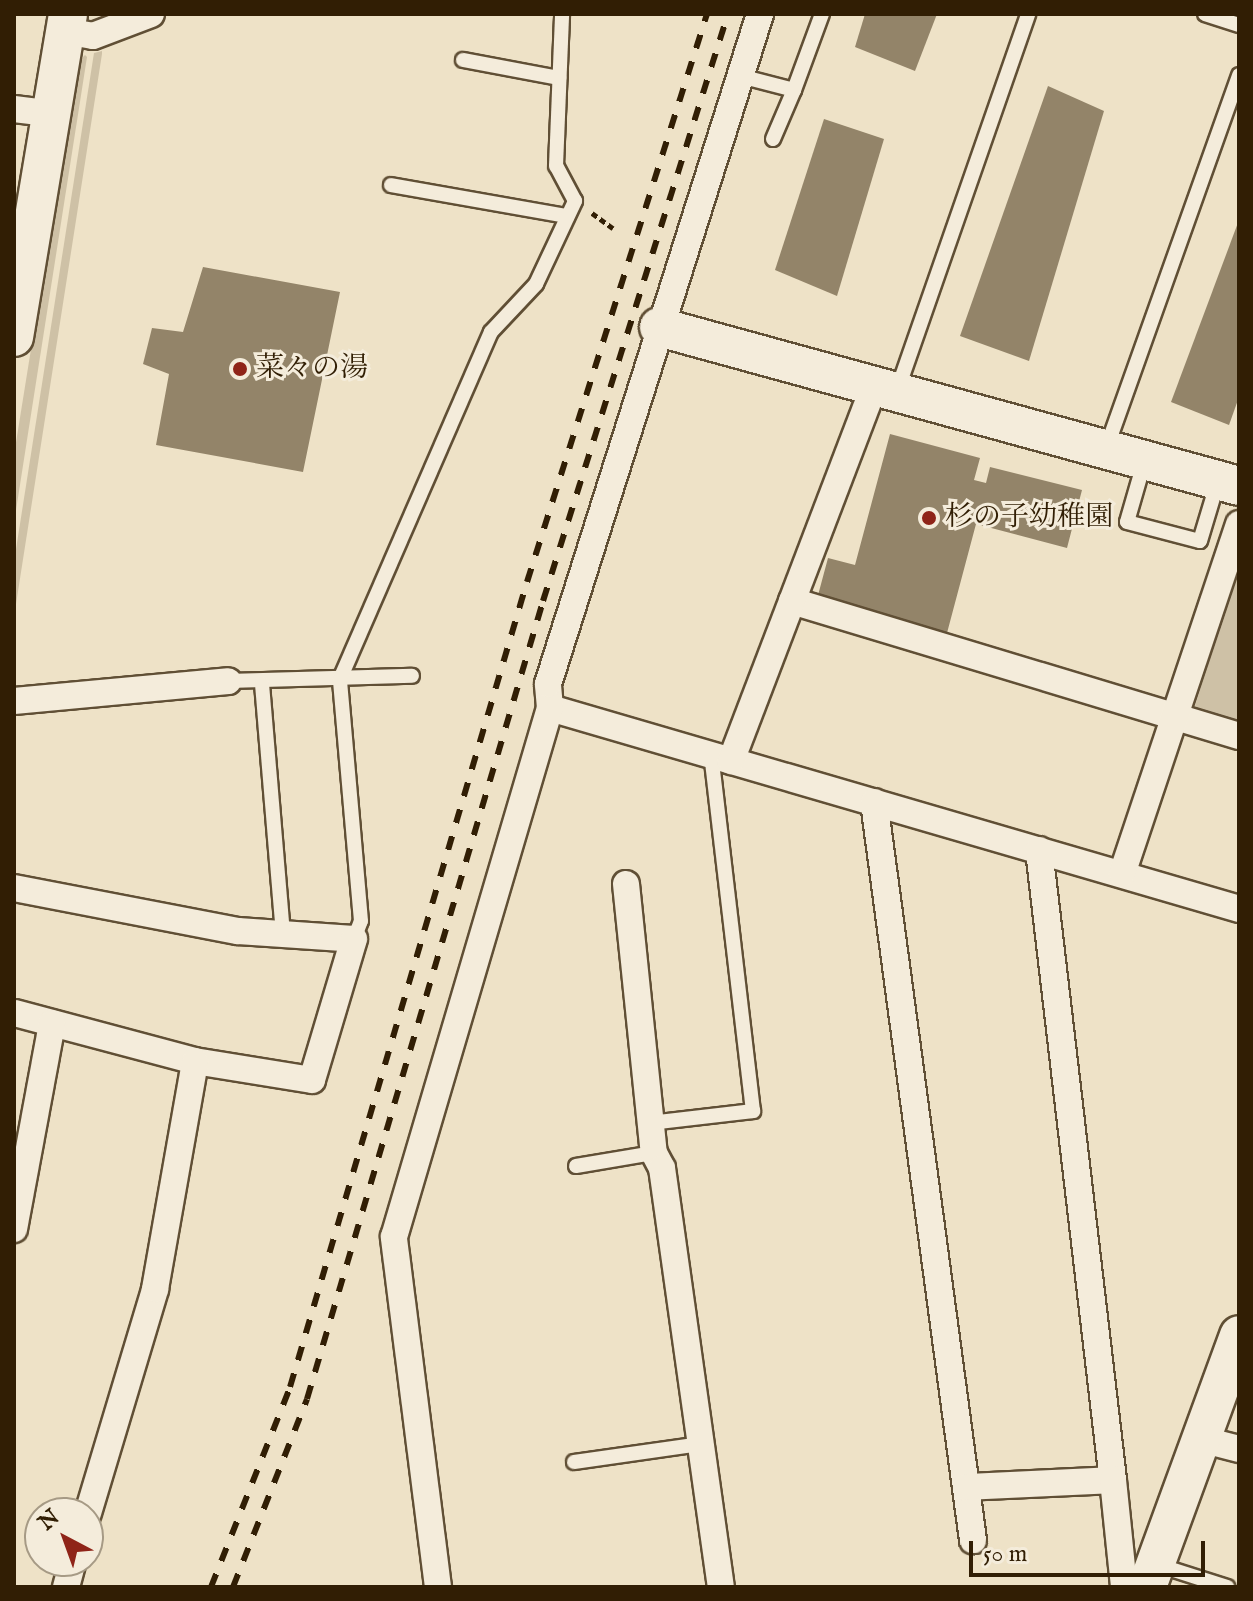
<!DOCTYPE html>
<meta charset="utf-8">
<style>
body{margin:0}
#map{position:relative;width:1253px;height:1601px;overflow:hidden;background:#eee2c7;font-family:"IM FELL English","Noto Serif JP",serif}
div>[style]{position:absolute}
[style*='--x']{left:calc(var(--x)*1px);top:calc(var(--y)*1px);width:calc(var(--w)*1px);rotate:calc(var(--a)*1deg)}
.green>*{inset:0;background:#cec1a6}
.building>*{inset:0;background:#938469}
.path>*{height:5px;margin-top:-2.5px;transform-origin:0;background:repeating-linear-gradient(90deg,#311e04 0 6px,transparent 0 10px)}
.roads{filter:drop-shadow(2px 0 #604f35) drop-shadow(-2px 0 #604f35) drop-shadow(0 2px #604f35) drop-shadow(0 -2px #604f35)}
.lane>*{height:14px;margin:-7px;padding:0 7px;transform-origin:7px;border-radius:7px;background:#f4ecdb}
.street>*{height:26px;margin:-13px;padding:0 13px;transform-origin:13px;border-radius:13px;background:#f4ecdb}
.secondary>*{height:38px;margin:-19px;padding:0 19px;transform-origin:19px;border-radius:19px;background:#f4ecdb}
.rail>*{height:6px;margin-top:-3px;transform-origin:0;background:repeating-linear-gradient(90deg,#311e04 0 14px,transparent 0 28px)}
.dots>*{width:22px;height:22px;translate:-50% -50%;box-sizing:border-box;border:4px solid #f4ecdb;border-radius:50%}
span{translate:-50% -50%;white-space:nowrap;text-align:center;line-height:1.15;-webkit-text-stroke:6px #f4ecdb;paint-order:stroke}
.poi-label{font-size:28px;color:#311e04}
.left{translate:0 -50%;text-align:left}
.frame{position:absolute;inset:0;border:16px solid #311e04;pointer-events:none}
.north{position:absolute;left:24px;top:1497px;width:80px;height:80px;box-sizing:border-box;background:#f4ecdb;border:2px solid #a69a85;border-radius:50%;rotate:319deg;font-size:22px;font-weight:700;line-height:32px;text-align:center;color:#311e04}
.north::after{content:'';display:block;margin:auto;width:28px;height:36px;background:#8f2418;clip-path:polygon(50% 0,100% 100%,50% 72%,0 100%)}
.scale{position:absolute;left:969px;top:1541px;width:236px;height:36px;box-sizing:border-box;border:4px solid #311e04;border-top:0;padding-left:10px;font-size:24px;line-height:28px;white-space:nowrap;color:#311e04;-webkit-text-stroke:6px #f4ecdb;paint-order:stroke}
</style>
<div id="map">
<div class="green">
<div style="clip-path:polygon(102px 51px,102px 54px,14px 617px,14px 562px,94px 53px)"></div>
<div style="clip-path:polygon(85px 55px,87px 57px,14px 523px,14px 455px,77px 63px)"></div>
<div style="clip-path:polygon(1239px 564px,1239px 733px,1204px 722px,1195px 706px)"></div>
</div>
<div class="building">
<div style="clip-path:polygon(865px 14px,937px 14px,915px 71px,855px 47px)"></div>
<div style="clip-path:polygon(1048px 86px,1104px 111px,1029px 361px,960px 336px)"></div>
<div style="clip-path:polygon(824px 119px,884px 139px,837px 296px,775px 270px)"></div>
<div style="clip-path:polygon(1239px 220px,1239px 397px,1229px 425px,1171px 402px)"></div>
<div style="clip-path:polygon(203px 267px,340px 292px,303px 472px,156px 445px,169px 374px,143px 364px,152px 328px,183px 332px)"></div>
<div style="clip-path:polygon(890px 434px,980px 458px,974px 480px,986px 483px,990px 467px,1082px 490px,1067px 548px,976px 524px,947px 633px,817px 599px,828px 558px,855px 565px)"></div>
</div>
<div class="path">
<div style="--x:592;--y:213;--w:26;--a:36"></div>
</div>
<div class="roads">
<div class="lane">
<div style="--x:1205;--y:14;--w:36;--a:18"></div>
<div style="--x:463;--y:60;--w:98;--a:10.6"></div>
<div style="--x:740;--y:76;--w:56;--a:14.5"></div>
<div style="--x:794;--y:90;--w:81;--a:-69.8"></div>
<div style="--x:773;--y:139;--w:53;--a:-66.8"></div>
<div style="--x:391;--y:185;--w:179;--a:10"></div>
<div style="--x:897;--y:391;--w:399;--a:-70.8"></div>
<div style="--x:1106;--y:449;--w:397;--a:-70.4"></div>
<div style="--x:1144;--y:463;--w:61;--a:106.1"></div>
<div style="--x:1127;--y:522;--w:75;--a:14.6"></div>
<div style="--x:1200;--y:541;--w:63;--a:-73.3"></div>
<div style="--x:228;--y:681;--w:184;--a:-1.6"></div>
<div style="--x:262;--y:684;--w:251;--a:85.2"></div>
<div style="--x:354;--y:939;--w:19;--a:-69"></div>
<div style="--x:361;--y:921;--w:243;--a:-95"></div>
<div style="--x:340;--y:679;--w:378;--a:-66.5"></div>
<div style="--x:491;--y:332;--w:66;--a:-46.8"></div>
<div style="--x:536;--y:284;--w:92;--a:-64.8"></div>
<div style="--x:575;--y:201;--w:40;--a:-118"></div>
<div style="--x:556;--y:166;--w:152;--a:-87.7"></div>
<div style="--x:650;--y:1123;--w:104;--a:-6.6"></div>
<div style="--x:753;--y:1111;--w:358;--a:-96.7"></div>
<div style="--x:576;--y:1166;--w:79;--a:-9.5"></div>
<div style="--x:574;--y:1462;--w:127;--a:-8.1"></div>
<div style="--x:1155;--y:1564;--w:76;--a:17.7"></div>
</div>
<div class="street">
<div style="--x:65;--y:31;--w:28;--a:10"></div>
<div style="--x:93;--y:36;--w:62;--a:-20.8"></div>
<div style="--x:14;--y:109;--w:38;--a:7"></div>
<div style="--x:792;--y:601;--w:467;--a:16.8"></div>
<div style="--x:14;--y:701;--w:215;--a:-5.3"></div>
<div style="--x:550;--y:708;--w:718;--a:16.26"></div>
<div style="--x:731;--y:761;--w:400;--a:-69.1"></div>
<div style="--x:874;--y:802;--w:745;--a:82.36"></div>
<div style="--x:1039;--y:850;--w:634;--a:83.3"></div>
<div style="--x:1122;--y:874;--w:369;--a:-71.5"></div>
<div style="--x:626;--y:884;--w:270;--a:84.1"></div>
<div style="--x:654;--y:1153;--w:17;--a:62"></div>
<div style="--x:662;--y:1168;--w:423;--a:82"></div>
<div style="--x:14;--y:888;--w:228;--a:10.9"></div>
<div style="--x:238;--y:931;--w:116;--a:3.9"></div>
<div style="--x:354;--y:939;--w:147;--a:106.6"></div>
<div style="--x:312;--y:1080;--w:119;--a:-170.8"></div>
<div style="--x:195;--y:1061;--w:187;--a:-165.1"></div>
<div style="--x:14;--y:1229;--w:209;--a:-79.5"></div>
<div style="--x:1200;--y:1439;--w:40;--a:14.4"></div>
<div style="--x:966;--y:1487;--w:147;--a:-2.7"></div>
<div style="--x:1113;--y:1480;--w:108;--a:84.1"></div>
<div style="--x:88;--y:1513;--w:234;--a:-73.3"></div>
<div style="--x:155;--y:1289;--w:231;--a:-80"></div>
<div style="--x:66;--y:1587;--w:27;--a:-75"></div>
<div style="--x:438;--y:1587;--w:353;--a:-97.2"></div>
<div style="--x:394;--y:1237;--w:552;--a:-73.57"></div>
<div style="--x:550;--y:708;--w:24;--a:-95"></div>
<div style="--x:548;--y:684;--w:703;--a:-72.44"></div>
</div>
<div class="secondary">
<div style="--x:659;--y:327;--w:601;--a:15.33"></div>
<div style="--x:14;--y:337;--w:327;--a:-80.5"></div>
<div style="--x:1147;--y:1587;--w:268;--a:-69.9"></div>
</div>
</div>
<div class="rail">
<div style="--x:211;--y:1587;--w:215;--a:-68.4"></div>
<div style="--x:290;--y:1387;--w:839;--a:-73.6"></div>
<div style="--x:527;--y:582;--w:596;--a:-72.42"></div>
<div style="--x:233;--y:1587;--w:202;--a:-68.5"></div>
<div style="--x:307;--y:1399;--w:832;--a:-73.52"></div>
<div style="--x:543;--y:601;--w:615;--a:-72.51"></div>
</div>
<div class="dots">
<div style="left:240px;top:369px;background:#8f2418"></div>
<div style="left:929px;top:518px;background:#8f2418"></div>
</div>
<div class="poi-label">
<span class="left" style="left:256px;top:369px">菜々の湯</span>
<span class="left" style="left:945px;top:518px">杉の子幼稚園</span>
</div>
<div class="frame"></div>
<div class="north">N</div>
<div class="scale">50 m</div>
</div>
